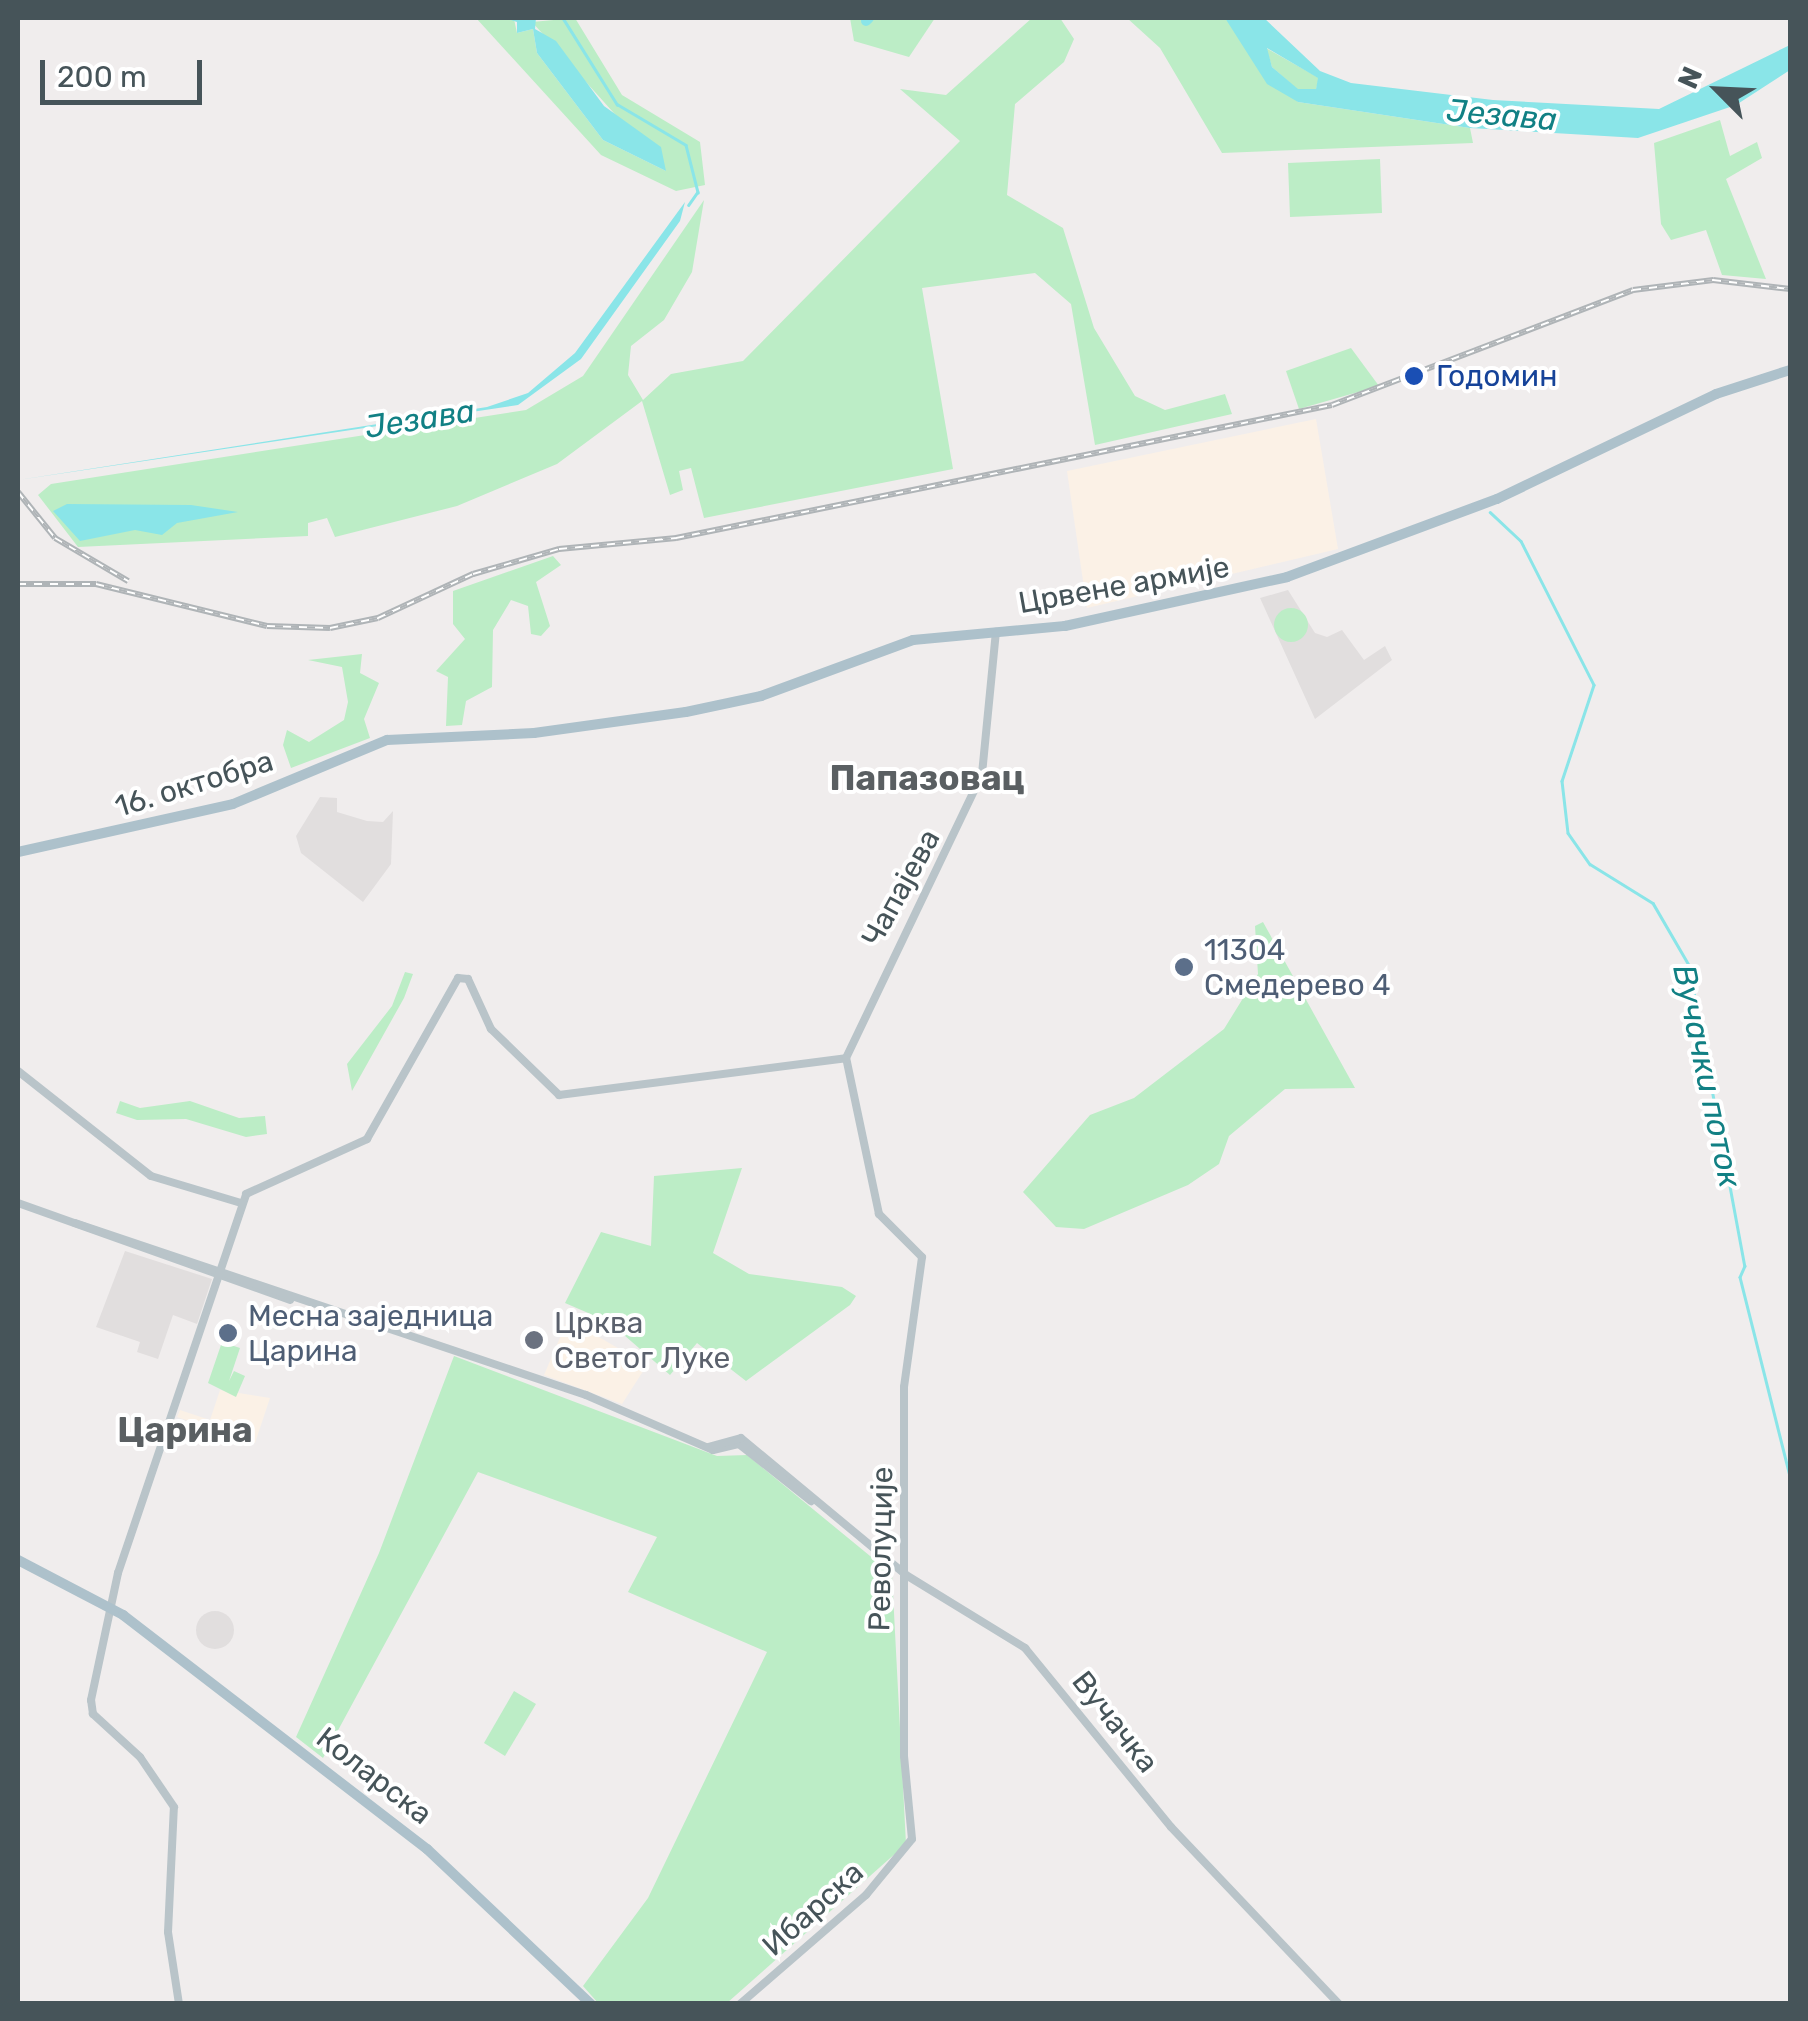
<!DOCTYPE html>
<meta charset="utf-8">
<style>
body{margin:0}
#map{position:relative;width:1808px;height:2021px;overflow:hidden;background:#f0eded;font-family:Rubik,sans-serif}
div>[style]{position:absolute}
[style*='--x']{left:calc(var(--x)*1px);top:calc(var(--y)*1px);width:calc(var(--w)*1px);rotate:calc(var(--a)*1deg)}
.commercial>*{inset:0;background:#fbf1e6}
.education>*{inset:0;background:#e1dede}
.round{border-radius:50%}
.green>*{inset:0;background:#bcedc6}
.water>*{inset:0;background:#8ae5e8}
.stream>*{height:2.5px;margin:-1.25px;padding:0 1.25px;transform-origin:1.25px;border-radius:1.25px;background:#8ae5e8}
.river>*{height:10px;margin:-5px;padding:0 5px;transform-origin:5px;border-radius:5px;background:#8ae5e8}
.minor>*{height:8px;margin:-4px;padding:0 4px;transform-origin:4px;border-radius:4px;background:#b9c4c9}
.major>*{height:10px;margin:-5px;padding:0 5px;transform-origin:5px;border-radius:5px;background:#adc1cb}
.rail>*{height:6px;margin-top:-3px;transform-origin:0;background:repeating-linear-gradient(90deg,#fff 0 8px,#afb4b7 0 16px);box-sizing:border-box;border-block:2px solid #afb4b7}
.dots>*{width:28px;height:28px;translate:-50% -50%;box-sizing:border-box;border:5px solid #fff;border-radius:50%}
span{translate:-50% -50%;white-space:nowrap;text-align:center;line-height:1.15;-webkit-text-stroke:8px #fff;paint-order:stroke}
.transit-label{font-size:30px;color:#164399}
.left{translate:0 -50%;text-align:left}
.street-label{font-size:30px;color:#465459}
.service-label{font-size:30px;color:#4e5e75}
.worship-label{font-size:30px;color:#5b616d}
.water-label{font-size:32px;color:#118084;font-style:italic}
.quarter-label{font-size:35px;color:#5a5f62;font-weight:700}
.frame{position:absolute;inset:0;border:20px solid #465459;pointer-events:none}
.north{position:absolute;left:1668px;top:40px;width:100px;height:100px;-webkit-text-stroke:8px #fff;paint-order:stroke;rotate:294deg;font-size:28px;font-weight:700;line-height:40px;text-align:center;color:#465459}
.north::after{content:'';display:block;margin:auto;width:35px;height:45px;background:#465459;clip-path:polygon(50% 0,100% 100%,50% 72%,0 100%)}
.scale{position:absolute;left:40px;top:60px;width:162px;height:45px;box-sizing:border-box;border:5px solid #465459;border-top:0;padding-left:12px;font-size:30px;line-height:35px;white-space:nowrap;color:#465459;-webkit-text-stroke:8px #fff;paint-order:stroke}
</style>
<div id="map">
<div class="commercial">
<div style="clip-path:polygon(1316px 419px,1338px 549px,1087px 608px,1067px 471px)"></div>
<div style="clip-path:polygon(568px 1319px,647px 1365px,622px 1404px,544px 1375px)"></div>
<div style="clip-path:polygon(220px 1390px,270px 1398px,255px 1443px,177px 1417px,180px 1410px,210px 1420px)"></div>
</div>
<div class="education">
<div style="clip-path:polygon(1288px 590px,1315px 633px,1327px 637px,1342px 630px,1364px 660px,1385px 646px,1392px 660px,1315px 719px,1260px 598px)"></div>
<div style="clip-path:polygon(320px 797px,337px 798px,337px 812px,367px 821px,383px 822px,393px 811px,391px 864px,363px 902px,301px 853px,296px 836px)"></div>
<div style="clip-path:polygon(125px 1251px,212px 1279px,197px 1324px,173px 1315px,158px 1359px,137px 1352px,140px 1342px,96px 1327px)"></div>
<div class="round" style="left:196px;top:1611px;width:38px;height:38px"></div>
</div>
<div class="green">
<div style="clip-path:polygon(476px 18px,514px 19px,517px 33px,533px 29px,537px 53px,603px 140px,666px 171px,532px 22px,575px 18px,622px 95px,700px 142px,705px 185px,676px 191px,601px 155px)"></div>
<div style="clip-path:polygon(850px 18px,935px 18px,909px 57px,854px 41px)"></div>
<div style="clip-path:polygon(1032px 18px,1060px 18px,1074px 39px,1064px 62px,1015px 104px,1007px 195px,1063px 228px,1094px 328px,1135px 396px,1165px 410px,1225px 394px,1232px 414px,1095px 445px,1071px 304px,1035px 273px,922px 288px,953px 469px,704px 518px,691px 468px,679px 471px,683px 490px,670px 495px,642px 401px,557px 464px,457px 506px,335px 537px,327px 518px,308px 523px,308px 536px,78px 547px,38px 495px,51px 484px,526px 410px,583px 376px,704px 200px,692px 272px,664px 320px,631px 346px,628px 375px,643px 400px,671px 374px,743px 361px,960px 141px,900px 89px,946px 95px)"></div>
<div style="clip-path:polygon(1127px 18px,1225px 18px,1298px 102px,1470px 128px,1473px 143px,1222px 153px,1160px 48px)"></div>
<div style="clip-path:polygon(1266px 48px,1319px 78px,1316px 89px,1298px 90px,1272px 67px)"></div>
<div style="clip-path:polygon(1720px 120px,1730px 156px,1757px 142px,1762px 158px,1726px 179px,1766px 279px,1722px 275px,1706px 230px,1671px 240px,1661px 224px,1654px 143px)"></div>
<div style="clip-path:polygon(1380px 159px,1382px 213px,1290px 217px,1288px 163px)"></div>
<div style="clip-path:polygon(1351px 348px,1379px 386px,1299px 409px,1286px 371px)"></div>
<div style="clip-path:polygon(553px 556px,561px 565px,536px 582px,550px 626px,541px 636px,531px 634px,528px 606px,511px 600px,493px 630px,492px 687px,466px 701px,462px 725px,446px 726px,448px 677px,436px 671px,465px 639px,453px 624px,453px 591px)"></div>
<div class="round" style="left:1274px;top:608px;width:34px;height:34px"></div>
<div style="clip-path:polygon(362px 654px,360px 673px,379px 683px,364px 719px,370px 738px,291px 768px,283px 745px,287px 730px,309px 742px,344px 720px,348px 702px,342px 667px,308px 660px)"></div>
<div style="clip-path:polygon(1263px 922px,1355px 1088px,1285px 1089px,1229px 1136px,1219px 1164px,1188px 1185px,1084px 1229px,1056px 1227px,1023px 1192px,1090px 1115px,1134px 1098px,1224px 1029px,1258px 974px,1255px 926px)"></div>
<div style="clip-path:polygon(405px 972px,413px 974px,404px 998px,352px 1091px,347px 1064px,392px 1006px)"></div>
<div style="clip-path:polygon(120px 1101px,140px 1108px,190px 1101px,239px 1118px,265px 1116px,267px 1134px,246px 1137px,186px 1119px,137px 1120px,116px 1113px)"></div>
<div style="clip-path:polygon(742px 1168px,713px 1253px,749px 1274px,842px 1287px,856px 1296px,850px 1305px,746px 1381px,697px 1343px,670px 1375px,609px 1322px,565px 1303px,601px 1232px,651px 1246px,654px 1176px)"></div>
<div style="clip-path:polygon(222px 1342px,240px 1348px,229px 1381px,234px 1371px,245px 1376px,236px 1397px,208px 1383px)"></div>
<div style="clip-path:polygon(454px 1356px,717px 1456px,747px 1455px,892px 1574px,906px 1844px,727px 2003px,598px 2003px,583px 1986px,648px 1898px,767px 1652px,628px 1592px,657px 1537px,478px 1472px,323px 1758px,296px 1737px,379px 1553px)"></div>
<div style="clip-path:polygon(514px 1691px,536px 1704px,505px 1756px,484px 1743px)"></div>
</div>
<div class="water">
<div style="clip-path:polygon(505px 18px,536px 18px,535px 29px,556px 41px,604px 106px,661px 147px,666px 171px,603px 140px,537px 53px,533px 29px,517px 33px,517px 22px)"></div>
<div style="clip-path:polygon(evenodd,1225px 18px,1264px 18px,1320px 71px,1351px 83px,1493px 100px,1659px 109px,1790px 45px,1790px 70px,1736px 105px,1638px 138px,1470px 128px,1298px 102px,1267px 84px,1225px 18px,1267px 48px,1318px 78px,1316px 89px,1298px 89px,1272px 67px,1267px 48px)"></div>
<div style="clip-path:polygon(685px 202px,680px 221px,581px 359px,518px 405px,18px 480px,487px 407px,528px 393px,575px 353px)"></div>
<div style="clip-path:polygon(67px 504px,191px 505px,238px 512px,177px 523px,162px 535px,135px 530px,80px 541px,53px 511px)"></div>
</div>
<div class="stream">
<div style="--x:563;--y:18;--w:102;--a:57.9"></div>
<div style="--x:617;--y:104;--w:80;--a:30.7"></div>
<div style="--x:686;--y:145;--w:49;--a:75.7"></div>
<div style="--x:698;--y:192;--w:16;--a:125"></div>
<div style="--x:1490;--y:512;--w:42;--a:43.1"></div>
<div style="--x:1521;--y:541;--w:161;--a:63.1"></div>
<div style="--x:1594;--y:685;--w:101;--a:108.4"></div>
<div style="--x:1562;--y:781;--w:52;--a:83.4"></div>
<div style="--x:1568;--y:833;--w:38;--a:55"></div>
<div style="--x:1590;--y:864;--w:74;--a:31.8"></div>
<div style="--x:1653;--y:903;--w:72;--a:59.9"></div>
<div style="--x:1689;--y:965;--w:306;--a:79.5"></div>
<div style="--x:1745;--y:1266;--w:12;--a:114"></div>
<div style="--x:1740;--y:1277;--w:205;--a:75.9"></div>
</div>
<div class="river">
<div style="--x:866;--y:21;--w:4;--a:-45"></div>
</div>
<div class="minor">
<div style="--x:18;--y:1071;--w:169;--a:38.3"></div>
<div style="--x:151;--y:1176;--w:94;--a:16.7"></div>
<div style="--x:18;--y:1203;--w:289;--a:19.6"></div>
<div style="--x:75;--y:1223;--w:539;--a:18.6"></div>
<div style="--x:586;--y:1395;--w:138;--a:23.4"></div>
<div style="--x:713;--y:1450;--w:27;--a:-13"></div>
<div style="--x:741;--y:1438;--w:214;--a:39.7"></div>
<div style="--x:906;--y:1575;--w:140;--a:31.5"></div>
<div style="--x:1025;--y:1648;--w:231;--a:50.8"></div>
<div style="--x:1171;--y:1827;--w:244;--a:46.5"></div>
<div style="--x:739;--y:1444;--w:92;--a:38.4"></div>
<div style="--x:708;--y:1447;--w:34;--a:-15"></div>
<div style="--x:179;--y:2004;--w:73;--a:-98.7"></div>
<div style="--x:168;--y:1932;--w:125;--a:-87.3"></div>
<div style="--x:174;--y:1807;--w:60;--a:-124.2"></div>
<div style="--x:140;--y:1757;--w:64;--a:-137.5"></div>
<div style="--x:93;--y:1714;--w:14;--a:-98"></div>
<div style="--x:91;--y:1700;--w:130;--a:-78"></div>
<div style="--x:118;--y:1573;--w:400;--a:-71.3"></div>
<div style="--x:246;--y:1194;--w:133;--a:-24.4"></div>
<div style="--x:367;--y:1139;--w:185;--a:-60.5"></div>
<div style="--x:458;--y:978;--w:10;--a:6"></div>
<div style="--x:468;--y:979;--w:55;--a:65.3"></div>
<div style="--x:491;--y:1029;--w:95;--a:44.1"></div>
<div style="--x:559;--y:1095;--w:289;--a:-7.3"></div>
<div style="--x:846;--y:1058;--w:315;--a:-64.4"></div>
<div style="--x:982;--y:774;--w:143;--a:-84.4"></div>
<div style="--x:740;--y:2004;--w:167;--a:-40.9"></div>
<div style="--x:866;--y:1895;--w:72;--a:-50.6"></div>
<div style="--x:912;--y:1839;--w:83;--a:-95.5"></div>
<div style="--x:904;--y:1756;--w:369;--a:-90"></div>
<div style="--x:904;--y:1387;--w:131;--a:-82.1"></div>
<div style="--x:922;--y:1257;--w:61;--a:-135"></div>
<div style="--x:879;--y:1214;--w:159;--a:-101.9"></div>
</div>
<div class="major">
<div style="--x:18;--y:852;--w:220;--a:-12.6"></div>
<div style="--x:233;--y:804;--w:167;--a:-22.6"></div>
<div style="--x:387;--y:740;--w:147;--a:-2.7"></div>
<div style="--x:534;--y:733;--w:153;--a:-7.9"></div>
<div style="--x:686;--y:712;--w:77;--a:-12"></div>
<div style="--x:761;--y:696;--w:162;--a:-20.2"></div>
<div style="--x:913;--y:640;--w:153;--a:-5.3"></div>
<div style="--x:1065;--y:626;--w:227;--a:-12.4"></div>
<div style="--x:1287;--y:577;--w:224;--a:-20.4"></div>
<div style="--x:1497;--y:499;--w:243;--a:-25.6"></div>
<div style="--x:1716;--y:394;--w:78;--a:-18"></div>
<div style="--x:18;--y:1560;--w:119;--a:27.6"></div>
<div style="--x:123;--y:1615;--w:384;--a:37.6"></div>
<div style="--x:427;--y:1849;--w:226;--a:43.4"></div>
</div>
<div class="rail">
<div style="--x:18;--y:492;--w:59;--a:51.2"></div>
<div style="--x:55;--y:538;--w:85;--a:30.5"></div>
<div style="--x:18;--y:584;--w:78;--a:0"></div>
<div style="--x:96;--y:584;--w:176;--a:13.8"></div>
<div style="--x:267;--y:626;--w:63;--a:1.8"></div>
<div style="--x:330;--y:628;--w:49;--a:-11.8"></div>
<div style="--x:378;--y:618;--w:105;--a:-24.9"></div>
<div style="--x:473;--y:574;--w:90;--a:-16.2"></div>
<div style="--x:559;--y:549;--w:118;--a:-5.4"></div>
<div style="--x:676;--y:538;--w:669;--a:-11.46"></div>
<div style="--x:1332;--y:405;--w:322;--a:-20.9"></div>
<div style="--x:1633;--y:290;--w:81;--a:-7.1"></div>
<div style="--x:1713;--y:280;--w:78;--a:6.7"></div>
</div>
<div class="dots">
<div style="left:1414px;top:376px;background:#1a4fb4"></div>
<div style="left:1184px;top:967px;background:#5c6f8a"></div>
<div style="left:228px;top:1333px;background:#5c6f8a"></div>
<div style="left:534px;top:1340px;background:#6b7280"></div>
</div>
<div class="transit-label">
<span class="left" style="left:1436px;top:376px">Годомин</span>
</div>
<div class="street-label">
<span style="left:1124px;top:585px;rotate:-10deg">Црвене армије</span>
<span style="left:194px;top:784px;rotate:-17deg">16. октобра</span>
<span style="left:901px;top:888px;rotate:-61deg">Чапајева</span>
<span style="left:881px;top:1549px;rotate:-89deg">Револуције</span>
<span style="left:1115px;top:1722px;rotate:52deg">Вучачка</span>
<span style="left:374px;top:1776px;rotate:38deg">Коларска</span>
<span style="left:813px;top:1909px;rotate:-42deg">Ибарска</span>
</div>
<div class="service-label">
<span class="left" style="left:1204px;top:967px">11304<br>Смедерево 4</span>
<span class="left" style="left:248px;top:1333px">Месна заједница<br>Царина</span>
</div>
<div class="worship-label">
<span class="left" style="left:554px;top:1340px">Црква<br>Светог Луке</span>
</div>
<div class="water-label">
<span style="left:1502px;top:115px;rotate:5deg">Језава</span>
<span style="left:420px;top:419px;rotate:-9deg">Језава</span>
<span style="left:1707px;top:1076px;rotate:78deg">Вучачки поток</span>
</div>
<div class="quarter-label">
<span style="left:927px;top:778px">Папазовац</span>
<span style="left:185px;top:1430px">Царина</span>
</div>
<div class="frame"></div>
<div class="north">N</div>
<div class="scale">200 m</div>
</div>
